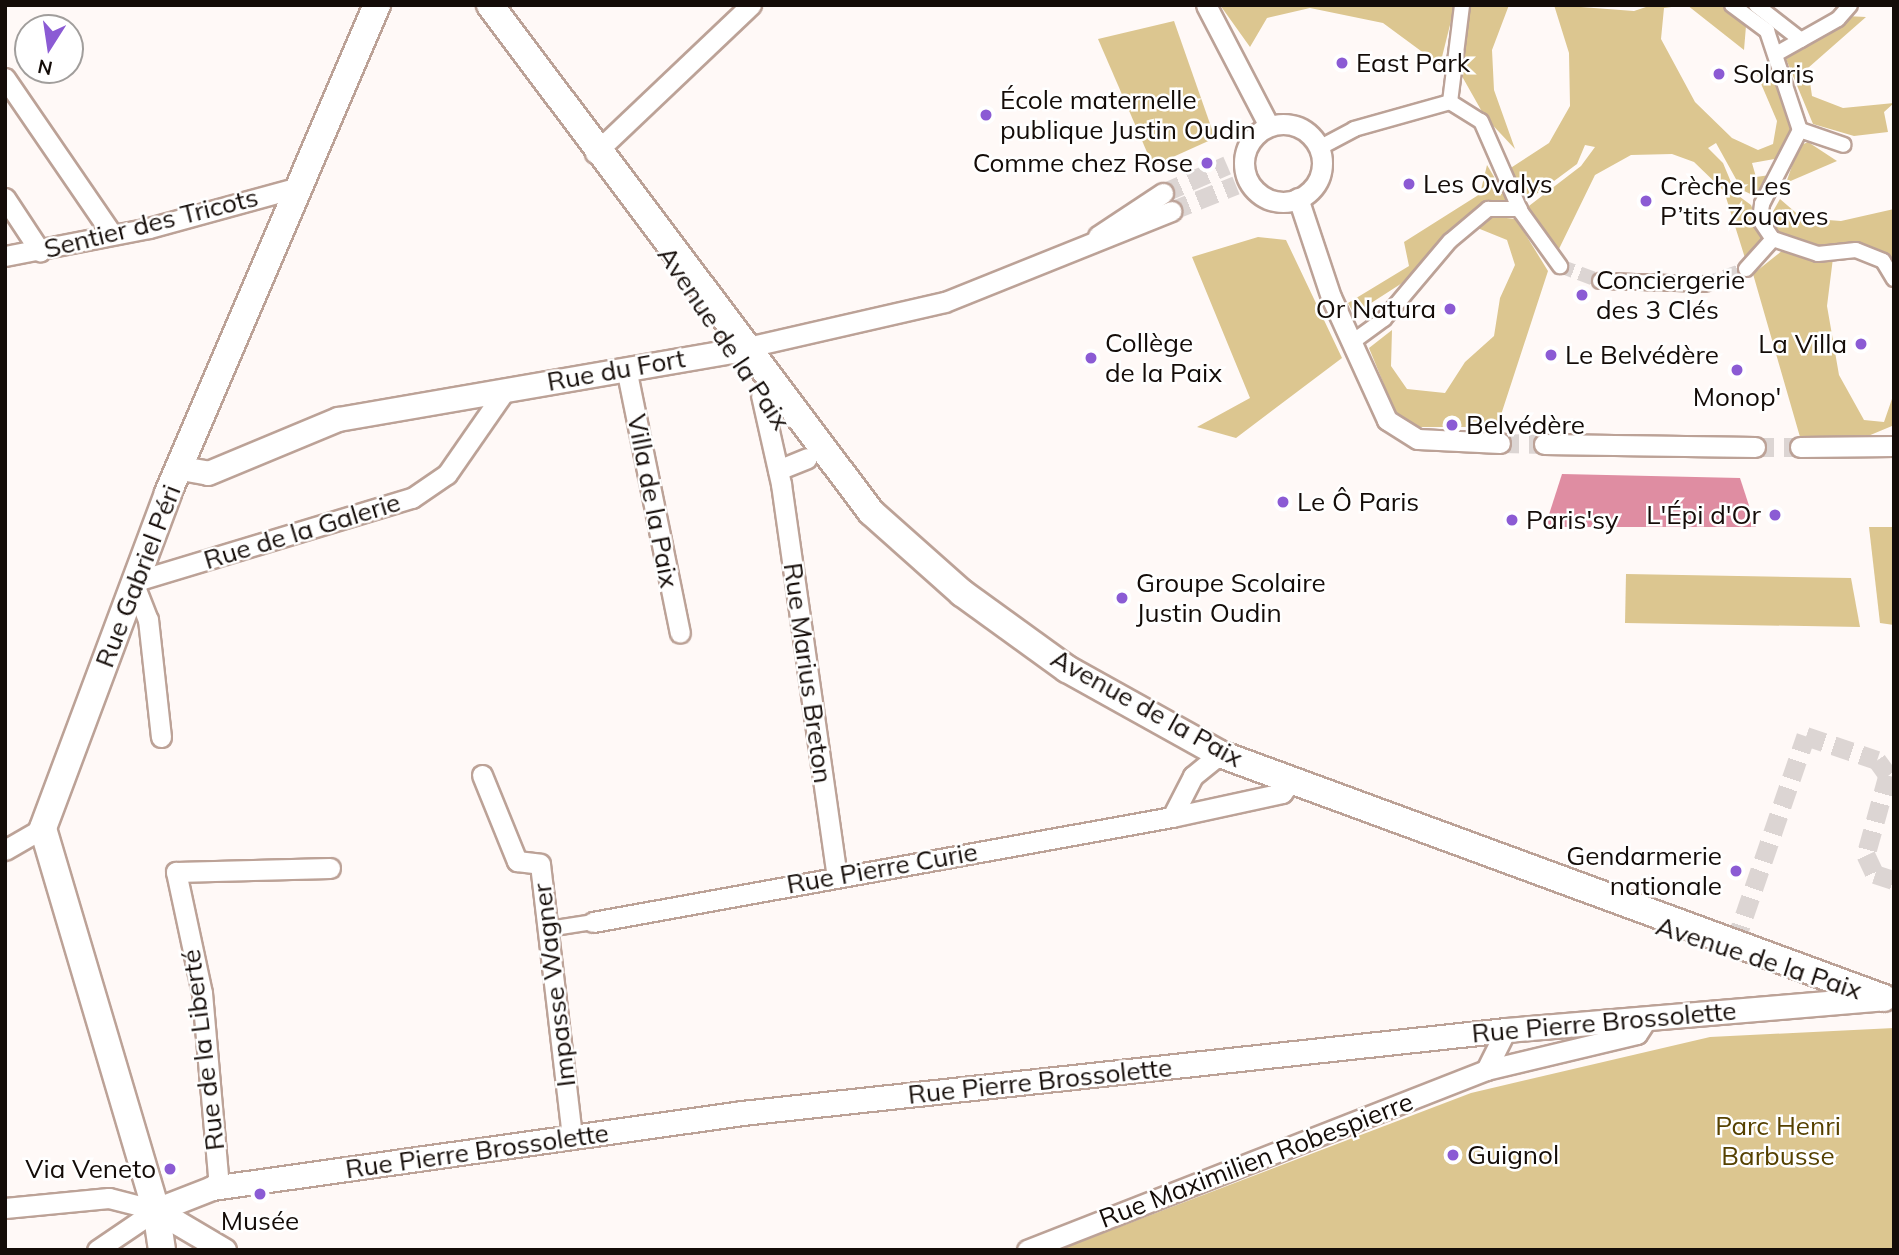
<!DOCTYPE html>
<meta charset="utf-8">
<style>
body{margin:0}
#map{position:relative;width:1899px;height:1255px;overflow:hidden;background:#fff9f7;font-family:Mulish,sans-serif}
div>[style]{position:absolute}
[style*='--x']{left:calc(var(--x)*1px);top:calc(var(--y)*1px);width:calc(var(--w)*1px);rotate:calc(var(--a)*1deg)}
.green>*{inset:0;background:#dcc690}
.water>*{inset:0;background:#df8da2}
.pedestrian-tunnel>*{height:14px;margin-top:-7px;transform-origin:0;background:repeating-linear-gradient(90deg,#dcd5d3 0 14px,transparent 0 21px)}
.minor-tunnel>*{height:19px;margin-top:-9.5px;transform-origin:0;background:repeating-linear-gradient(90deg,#dcd5d3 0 19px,transparent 0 29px)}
.roads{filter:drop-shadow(2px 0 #bca297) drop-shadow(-2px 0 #bca297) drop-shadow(0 2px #bca297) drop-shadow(0 -2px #bca297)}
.pedestrian>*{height:14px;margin:-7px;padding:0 7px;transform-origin:7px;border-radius:7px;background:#fff}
.minor>*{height:19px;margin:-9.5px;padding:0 9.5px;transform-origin:9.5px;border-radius:9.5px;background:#fff}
.minor>.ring{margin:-9.5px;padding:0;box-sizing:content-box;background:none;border:19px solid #fff;border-radius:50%}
.tertiary>*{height:23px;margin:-11.5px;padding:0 11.5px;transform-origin:11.5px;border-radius:11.5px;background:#fff}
.secondary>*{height:26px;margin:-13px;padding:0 13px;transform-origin:13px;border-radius:13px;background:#fff}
.dots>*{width:19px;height:19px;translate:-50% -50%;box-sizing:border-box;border:4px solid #fff;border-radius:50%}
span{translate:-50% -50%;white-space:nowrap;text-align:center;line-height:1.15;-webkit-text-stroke:5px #fff;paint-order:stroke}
.poi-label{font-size:26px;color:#140c08}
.left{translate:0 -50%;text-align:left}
.right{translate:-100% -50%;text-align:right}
.street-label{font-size:26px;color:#140c08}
.park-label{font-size:26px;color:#564100}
.frame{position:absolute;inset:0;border:7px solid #140c08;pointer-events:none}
.north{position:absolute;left:14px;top:14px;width:70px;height:70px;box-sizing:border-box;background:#fff;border:2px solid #a19e9c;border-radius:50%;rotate:192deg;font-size:19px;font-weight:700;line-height:28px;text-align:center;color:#140c08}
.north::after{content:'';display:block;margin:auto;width:24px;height:32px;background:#8b5bd4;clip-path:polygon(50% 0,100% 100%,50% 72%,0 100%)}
</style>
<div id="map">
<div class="green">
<div style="clip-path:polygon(1220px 5px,1455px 5px,1440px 65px,1383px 23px,1310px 8px,1267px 18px,1250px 47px)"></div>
<div style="clip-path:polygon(1467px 5px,1509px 5px,1492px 50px,1494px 90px,1515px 149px,1485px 117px,1459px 71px)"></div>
<div style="clip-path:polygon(1554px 5px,1634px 11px,1652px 5px,1721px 5px,1746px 26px,1744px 50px,1687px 5px,1664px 8px,1661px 39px,1695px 102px,1732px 138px,1758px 150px,1773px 144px,1777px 121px,1756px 72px,1775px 67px,1794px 130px,1780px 158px,1752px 163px,1756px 177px,1770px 175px,1759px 198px,1742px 190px,1716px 143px,1708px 148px,1723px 163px,1736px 194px,1751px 205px,1766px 240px,1755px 256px,1745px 258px,1724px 191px,1694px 162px,1672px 154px,1631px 155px,1595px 175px,1557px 253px,1521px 212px,1581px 166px,1595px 147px,1585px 145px,1577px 164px,1523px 204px,1506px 171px,1549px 143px,1570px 106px,1569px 53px)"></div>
<div style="clip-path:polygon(1846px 16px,1866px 17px,1808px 68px,1812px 96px,1843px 108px,1894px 103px,1884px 112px,1888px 132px,1854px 136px,1813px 124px,1786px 59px)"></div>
<div style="clip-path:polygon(1174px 21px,1215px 138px,1153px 166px,1098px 39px)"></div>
<div style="clip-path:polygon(1808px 142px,1837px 161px,1786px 183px,1799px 146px)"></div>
<div style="clip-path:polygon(1487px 165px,1512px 207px,1488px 202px,1410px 278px,1354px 314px,1348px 303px,1409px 266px,1404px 242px,1480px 194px)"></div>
<div style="clip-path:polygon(1780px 199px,1802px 218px,1841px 221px,1894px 209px,1894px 263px,1870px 248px,1819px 247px,1776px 231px,1771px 215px)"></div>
<div style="clip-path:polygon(1487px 216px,1516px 219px,1548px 271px,1497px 427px,1420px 427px,1396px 414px,1369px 348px,1392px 330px,1391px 366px,1407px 389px,1445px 393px,1465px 362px,1494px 336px,1500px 298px,1515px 265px,1507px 240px,1475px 227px)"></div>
<div style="clip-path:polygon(1258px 237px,1286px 240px,1342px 358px,1236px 438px,1197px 427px,1250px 398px,1192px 257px)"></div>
<div style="clip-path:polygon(1783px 250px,1833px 258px,1827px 306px,1839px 375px,1864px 420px,1884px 422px,1894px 393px,1892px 426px,1868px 436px,1800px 437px,1753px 274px)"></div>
<div style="clip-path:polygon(1869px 527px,1894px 527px,1894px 625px,1880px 623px)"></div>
<div style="clip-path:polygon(1626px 574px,1851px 578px,1860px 627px,1625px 623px)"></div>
<div style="clip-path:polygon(1894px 1028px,1894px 1250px,1059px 1250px,1471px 1093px,1710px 1037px)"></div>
</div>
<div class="water">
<div style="clip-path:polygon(1562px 474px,1740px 478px,1756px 527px,1545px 527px)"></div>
</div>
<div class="pedestrian-tunnel">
<div style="--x:1560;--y:266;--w:43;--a:20.6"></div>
<div style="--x:1705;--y:284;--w:44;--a:-20.1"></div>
</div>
<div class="minor-tunnel">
<div style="--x:1163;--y:193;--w:70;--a:-23.6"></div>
<div style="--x:1171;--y:211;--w:70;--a:-21.8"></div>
<div style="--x:1500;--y:443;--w:44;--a:1.3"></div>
<div style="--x:1755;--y:447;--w:45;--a:0"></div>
<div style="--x:1735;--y:943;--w:219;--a:-71.1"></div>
<div style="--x:1806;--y:736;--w:75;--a:18.7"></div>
<div style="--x:1877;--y:760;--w:19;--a:54"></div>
<div style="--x:1888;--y:775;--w:83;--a:105.4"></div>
<div style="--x:1866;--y:855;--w:21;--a:65"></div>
<div style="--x:1875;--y:874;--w:20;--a:18"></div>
</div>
<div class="roads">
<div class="pedestrian">
<div style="--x:1732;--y:5;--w:44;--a:36.6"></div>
<div style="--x:1767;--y:31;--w:104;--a:71.6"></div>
<div style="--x:1800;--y:130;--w:83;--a:117.2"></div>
<div style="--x:1762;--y:204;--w:16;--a:97"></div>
<div style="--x:1760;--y:220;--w:23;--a:56"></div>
<div style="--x:1773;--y:239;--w:47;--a:18.4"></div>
<div style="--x:1818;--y:254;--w:38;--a:-6"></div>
<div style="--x:1856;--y:250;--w:29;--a:22"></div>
<div style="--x:1883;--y:261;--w:21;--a:59"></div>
<div style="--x:1756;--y:5;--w:57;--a:37.9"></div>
<div style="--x:1776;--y:54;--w:71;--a:-29.4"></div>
<div style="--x:1838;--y:19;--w:18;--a:-49"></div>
<div style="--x:1450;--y:102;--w:36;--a:32"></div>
<div style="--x:1481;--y:121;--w:99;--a:66.3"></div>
<div style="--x:1521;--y:212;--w:67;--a:54.2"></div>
<div style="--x:1800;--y:130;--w:46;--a:18.8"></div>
<div style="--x:1319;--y:148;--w:40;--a:-28"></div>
<div style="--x:1354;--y:129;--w:100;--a:-15.7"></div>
<div style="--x:1450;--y:102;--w:98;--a:-82.9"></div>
<div style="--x:1746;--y:269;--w:40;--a:-48"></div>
<div style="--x:1600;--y:281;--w:105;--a:1.6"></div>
<div style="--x:1351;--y:343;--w:41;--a:-36"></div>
<div style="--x:1384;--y:319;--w:102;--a:-49.8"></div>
<div style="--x:1450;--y:241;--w:50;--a:-40.1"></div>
<div style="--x:1488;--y:209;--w:32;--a:0"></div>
<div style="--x:548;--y:929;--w:46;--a:-8.8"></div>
</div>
<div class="minor">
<div style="--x:1206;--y:5;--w:136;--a:62.5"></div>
<div style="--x:5;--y:78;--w:189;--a:55.6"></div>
<div class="ring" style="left:1244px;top:124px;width:59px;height:59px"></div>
<div style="--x:595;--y:153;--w:215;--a:-43.5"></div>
<div style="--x:5;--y:198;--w:64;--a:56.6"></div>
<div style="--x:1298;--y:198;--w:104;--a:71.6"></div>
<div style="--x:1331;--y:297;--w:135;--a:65.5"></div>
<div style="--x:1387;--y:420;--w:36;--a:32"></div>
<div style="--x:1418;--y:439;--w:82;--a:2.8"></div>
<div style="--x:1098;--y:236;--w:78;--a:-33.5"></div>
<div style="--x:5;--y:256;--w:147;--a:-11"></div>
<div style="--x:149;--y:228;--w:151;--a:-15.3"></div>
<div style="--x:735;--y:350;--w:215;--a:-12.9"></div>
<div style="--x:945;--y:302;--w:244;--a:-21.9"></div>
<div style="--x:626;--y:368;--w:270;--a:78.5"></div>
<div style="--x:761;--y:395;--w:91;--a:77.3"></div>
<div style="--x:781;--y:484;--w:396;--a:81.9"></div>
<div style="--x:1544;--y:444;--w:211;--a:0.8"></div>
<div style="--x:1800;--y:447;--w:94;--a:-0.6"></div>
<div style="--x:778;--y:470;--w:31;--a:-22"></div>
<div style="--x:161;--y:737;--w:118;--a:-96.3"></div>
<div style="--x:148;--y:620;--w:41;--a:-111.5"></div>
<div style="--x:133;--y:582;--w:291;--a:-16.8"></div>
<div style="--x:412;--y:498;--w:42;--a:-34.4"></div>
<div style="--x:447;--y:474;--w:103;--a:-55.2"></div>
<div style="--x:1220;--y:754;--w:35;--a:141"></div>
<div style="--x:1193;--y:776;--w:46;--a:117.1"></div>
<div style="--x:1172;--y:817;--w:113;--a:-12.3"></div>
<div style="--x:1282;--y:793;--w:16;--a:-52"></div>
<div style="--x:482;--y:775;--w:93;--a:67.9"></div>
<div style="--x:517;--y:861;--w:23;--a:7"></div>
<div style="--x:540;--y:864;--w:275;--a:83.3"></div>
<div style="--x:5;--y:850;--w:44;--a:-30.1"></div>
<div style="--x:593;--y:922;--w:588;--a:-10.28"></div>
<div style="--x:1486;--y:1070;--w:45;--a:-63.4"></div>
<div style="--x:219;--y:1187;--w:195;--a:-95"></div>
<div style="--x:202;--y:993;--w:124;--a:-102.1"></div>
<div style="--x:176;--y:872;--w:154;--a:-1.5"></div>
<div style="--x:5;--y:1208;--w:104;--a:-5.5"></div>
<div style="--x:109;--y:1198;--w:49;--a:14.3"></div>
<div style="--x:97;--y:1250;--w:71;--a:-34.1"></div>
<div style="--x:1027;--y:1250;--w:493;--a:-21.4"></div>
<div style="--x:1486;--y:1070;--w:155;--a:-13.4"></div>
<div style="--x:1637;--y:1034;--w:20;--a:-57"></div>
</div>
<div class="tertiary">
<div style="--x:181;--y:468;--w:27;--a:10"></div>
<div style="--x:208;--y:473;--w:141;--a:-22.6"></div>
<div style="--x:338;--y:419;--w:399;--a:-9.8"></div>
<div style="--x:156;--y:1210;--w:60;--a:-21.4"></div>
<div style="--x:212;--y:1188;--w:535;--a:-8.05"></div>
<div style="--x:742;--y:1113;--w:768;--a:-6.2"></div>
<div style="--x:1506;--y:1030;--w:379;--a:-4.8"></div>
<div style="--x:156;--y:1210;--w:79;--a:30.5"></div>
</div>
<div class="secondary">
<div style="--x:490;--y:5;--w:634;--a:53.08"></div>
<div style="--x:871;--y:512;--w:122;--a:41.7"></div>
<div style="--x:962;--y:593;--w:130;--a:35.9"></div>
<div style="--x:1067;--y:669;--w:175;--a:29.1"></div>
<div style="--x:1220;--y:754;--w:707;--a:20.18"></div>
<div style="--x:162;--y:1250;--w:40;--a:-98.5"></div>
<div style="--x:156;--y:1210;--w:398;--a:-106.5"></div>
<div style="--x:43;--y:828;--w:358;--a:-69.5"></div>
<div style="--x:168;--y:493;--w:531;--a:-66.82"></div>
</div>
</div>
<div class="dots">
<div style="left:1342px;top:63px;background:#8b5bd4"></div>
<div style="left:1719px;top:74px;background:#8b5bd4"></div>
<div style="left:986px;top:115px;background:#8b5bd4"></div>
<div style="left:1207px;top:163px;background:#8b5bd4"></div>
<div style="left:1409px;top:184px;background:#8b5bd4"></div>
<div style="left:1646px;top:201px;background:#8b5bd4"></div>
<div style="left:1582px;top:295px;background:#8b5bd4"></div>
<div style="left:1450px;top:309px;background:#8b5bd4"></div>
<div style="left:1861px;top:344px;background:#8b5bd4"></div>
<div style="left:1551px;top:355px;background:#8b5bd4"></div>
<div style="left:1091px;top:358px;background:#8b5bd4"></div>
<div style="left:1737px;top:370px;background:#8b5bd4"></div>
<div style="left:1452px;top:425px;background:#8b5bd4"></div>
<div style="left:1283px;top:502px;background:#8b5bd4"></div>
<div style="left:1775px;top:515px;background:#8b5bd4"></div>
<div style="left:1512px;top:520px;background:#8b5bd4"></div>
<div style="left:1122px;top:598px;background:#8b5bd4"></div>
<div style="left:1736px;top:871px;background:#8b5bd4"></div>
<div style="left:1453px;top:1155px;background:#8b5bd4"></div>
<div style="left:170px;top:1169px;background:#8b5bd4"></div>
<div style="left:260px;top:1194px;background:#8b5bd4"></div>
</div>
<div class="poi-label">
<span class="left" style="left:1356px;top:63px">East Park</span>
<span class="left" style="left:1733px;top:74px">Solaris</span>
<span class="left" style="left:1000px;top:115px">École maternelle<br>publique Justin Oudin</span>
<span class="right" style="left:1193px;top:163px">Comme chez Rose</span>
<span class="left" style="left:1423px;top:184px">Les Ovalys</span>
<span class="left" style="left:1660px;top:201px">Crèche Les<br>P’tits Zouaves</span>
<span class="left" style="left:1596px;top:295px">Conciergerie<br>des 3 Clés</span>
<span class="right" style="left:1436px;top:309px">Or Natura</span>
<span class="left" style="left:1105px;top:358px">Collège<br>de la Paix</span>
<span class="right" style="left:1847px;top:344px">La Villa</span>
<span class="left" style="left:1565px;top:355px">Le Belvédère</span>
<span style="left:1737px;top:397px">Monop'</span>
<span class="left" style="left:1466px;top:425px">Belvédère</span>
<span class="left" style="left:1297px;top:502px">Le Ô Paris</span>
<span class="right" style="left:1761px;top:515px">L'Épi d'Or</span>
<span class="left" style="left:1526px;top:520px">Paris'sy</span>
<span class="left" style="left:1136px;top:598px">Groupe Scolaire<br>Justin Oudin</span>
<span class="right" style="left:1722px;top:871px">Gendarmerie<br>nationale</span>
<span class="left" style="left:1467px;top:1155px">Guignol</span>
<span class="right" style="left:156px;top:1169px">Via Veneto</span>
<span style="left:260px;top:1221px">Musée</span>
</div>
<div class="street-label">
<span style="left:151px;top:223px;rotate:-14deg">Sentier des Tricots</span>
<span style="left:724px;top:338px;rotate:56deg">Avenue de la Paix</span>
<span style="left:616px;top:370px;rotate:-10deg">Rue du Fort</span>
<span style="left:653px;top:501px;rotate:79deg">Villa de la Paix</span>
<span style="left:302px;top:531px;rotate:-17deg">Rue de la Galerie</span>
<span style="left:138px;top:576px;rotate:-69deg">Rue Gabriel Péri</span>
<span style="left:808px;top:673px;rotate:82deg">Rue Marius Breton</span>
<span style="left:1147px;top:708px;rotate:29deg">Avenue de la Paix</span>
<span style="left:882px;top:868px;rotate:-10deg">Rue Pierre Curie</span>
<span style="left:1759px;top:958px;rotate:18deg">Avenue de la Paix</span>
<span style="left:554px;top:985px;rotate:-97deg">Impasse Wagner</span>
<span style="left:1604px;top:1022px;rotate:-5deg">Rue Pierre Brossolette</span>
<span style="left:203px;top:1050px;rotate:-97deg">Rue de la Liberté</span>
<span style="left:1040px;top:1081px;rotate:-6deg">Rue Pierre Brossolette</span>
<span style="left:477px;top:1151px;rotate:-8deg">Rue Pierre Brossolette</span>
<span style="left:1256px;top:1160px;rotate:-21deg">Rue Maximilien Robespierre</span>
</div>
<div class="park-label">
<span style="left:1778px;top:1141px">Parc Henri<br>Barbusse</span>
</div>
<div class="frame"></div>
<div class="north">N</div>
</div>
